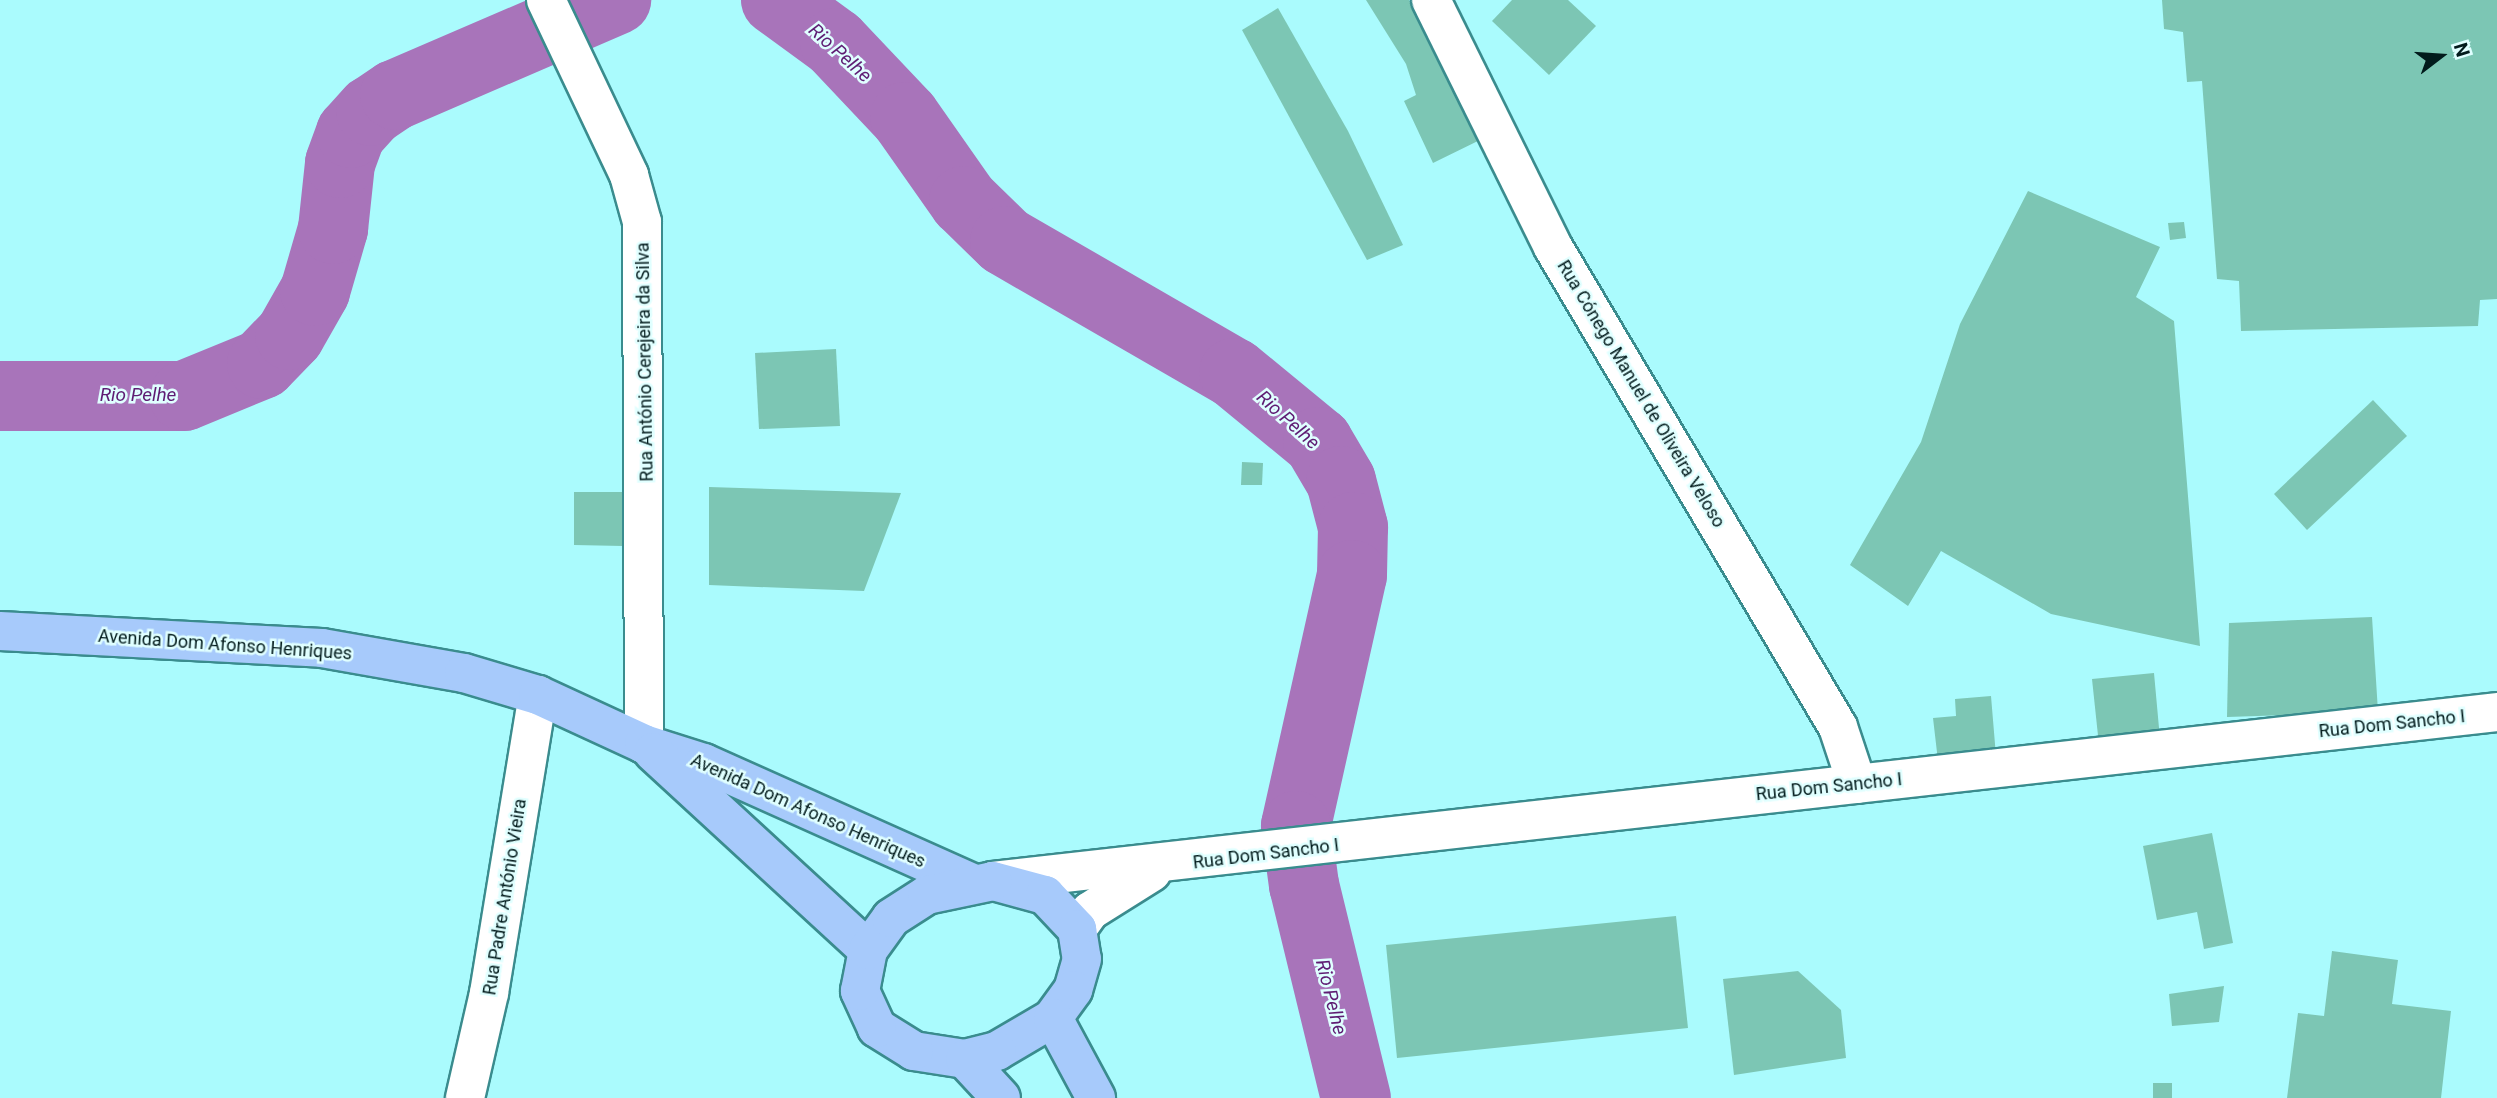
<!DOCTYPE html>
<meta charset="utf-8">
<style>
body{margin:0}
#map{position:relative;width:2497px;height:1098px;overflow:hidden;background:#aafbfd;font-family:Roboto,sans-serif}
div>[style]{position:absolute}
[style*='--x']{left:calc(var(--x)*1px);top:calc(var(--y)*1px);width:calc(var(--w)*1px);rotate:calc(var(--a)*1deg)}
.river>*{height:70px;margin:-35px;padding:0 35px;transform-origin:35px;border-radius:35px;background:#a874ba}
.building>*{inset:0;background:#7cc6b4}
.roads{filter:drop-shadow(2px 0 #3a8c8e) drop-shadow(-2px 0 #3a8c8e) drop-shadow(0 2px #3a8c8e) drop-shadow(0 -2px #3a8c8e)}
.minor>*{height:38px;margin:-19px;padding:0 19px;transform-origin:19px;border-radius:19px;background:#fff}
.major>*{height:38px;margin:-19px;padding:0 19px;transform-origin:19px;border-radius:19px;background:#a7cafb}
span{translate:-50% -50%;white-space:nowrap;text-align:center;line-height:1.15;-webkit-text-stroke:5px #e0ffff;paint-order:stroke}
.street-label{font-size:18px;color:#021b1c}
.water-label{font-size:19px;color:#5e1c73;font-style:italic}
.north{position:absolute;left:2406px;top:21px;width:70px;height:70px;-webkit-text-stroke:5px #e0ffff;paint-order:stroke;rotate:73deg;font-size:19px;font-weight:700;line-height:28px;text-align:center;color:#021b1c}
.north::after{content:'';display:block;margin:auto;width:24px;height:32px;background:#021b1c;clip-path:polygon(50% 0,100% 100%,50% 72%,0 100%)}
</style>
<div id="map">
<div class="river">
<div style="--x:776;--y:0;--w:73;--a:36.1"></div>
<div style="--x:835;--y:43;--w:102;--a:46.6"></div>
<div style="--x:905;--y:117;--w:103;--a:54.9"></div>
<div style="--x:964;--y:201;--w:57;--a:44.3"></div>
<div style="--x:1005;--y:241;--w:264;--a:30"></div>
<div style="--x:1234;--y:373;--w:109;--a:39.4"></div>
<div style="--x:1318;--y:442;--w:45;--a:59.5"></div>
<div style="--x:1341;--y:481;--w:48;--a:75.4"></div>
<div style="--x:1353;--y:527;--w:48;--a:91.2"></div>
<div style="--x:1352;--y:575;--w:257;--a:102.6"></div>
<div style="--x:1296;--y:826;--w:60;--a:82.3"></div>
<div style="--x:1304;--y:885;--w:219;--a:76.3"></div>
<div style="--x:0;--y:396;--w:184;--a:0"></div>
<div style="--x:184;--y:396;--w:84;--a:-22.3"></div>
<div style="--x:262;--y:364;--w:40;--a:-46"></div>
<div style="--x:290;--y:335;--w:51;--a:-60.4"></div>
<div style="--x:315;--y:291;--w:65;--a:-73.8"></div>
<div style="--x:333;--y:229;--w:66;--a:-83.9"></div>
<div style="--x:340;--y:163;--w:32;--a:-70"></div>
<div style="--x:351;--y:133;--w:30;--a:-48"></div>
<div style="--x:371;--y:111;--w:29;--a:-34"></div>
<div style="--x:395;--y:95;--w:241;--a:-23.3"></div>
</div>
<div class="building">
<div style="clip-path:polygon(1366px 0,1409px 0,1484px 138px,1433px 163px,1404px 101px,1416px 95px,1406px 64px)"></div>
<div style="clip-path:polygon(1512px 0,1568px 0,1596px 26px,1549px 75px,1492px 21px)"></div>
<div style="clip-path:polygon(2162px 0,2497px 0,2497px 299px,2480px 300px,2478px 326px,2241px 331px,2239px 281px,2217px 279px,2202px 81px,2187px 82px,2183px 32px,2164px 29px)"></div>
<div style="clip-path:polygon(1278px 8px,1348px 131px,1403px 245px,1367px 260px,1242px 30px)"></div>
<div style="clip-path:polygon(2028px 191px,2160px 247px,2136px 297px,2174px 321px,2200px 646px,2051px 614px,1941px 551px,1908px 606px,1850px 565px,1921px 442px,1960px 324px)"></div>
<div style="clip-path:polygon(2184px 222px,2186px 238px,2170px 240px,2168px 223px)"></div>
<div style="clip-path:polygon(836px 349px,840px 426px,759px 429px,755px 353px)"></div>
<div style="clip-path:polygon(2373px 400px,2407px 436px,2307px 530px,2274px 494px)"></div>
<div style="clip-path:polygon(1242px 462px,1263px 463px,1262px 485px,1241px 485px)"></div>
<div style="clip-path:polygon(709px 487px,901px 493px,864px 591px,709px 585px)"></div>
<div style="clip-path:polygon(574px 492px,624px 492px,623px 546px,574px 545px)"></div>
<div style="clip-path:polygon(2372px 617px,2378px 712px,2227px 717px,2229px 623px)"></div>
<div style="clip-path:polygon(2154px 673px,2160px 739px,2099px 745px,2092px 679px)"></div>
<div style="clip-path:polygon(1991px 696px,1996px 756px,1938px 761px,1933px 718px,1956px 716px,1955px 699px)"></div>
<div style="clip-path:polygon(2212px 833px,2233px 943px,2204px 949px,2197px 912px,2157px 920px,2143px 846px)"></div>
<div style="clip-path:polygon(1676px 916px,1688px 1028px,1397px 1058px,1386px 945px)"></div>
<div style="clip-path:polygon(2332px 951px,2398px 960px,2392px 1004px,2451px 1011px,2441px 1098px,2287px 1098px,2298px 1013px,2324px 1016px)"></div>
<div style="clip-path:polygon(1798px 971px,1841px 1010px,1846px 1058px,1734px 1075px,1723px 979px)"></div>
<div style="clip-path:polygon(2224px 986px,2219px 1022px,2172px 1026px,2169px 994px)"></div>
<div style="clip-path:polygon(2153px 1083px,2172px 1083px,2172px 1098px,2153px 1098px)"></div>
</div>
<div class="roads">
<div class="minor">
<div style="--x:546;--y:0;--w:194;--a:64.6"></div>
<div style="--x:629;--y:175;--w:49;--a:74.5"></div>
<div style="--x:642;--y:222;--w:522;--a:89.78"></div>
<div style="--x:1431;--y:0;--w:275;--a:63.7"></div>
<div style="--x:1553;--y:247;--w:558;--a:59.3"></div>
<div style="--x:1838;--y:727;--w:60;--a:71.6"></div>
<div style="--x:993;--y:881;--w:1513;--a:-6.41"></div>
<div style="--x:1077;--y:929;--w:22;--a:-54"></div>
<div style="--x:1090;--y:911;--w:73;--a:-32.2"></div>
<div style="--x:465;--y:1098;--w:108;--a:-77.1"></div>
<div style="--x:489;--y:993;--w:302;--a:-80.7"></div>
</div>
<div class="major">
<div style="--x:0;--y:631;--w:322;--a:3"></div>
<div style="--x:322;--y:648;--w:144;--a:10"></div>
<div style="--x:464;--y:673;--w:77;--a:16.6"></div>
<div style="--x:538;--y:695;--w:117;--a:24.8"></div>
<div style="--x:644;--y:744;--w:63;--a:17.6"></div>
<div style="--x:704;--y:763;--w:291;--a:24.1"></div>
<div style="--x:653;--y:752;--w:292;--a:42.6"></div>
<div style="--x:993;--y:881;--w:54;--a:15.1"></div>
<div style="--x:1045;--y:895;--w:47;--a:46.7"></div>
<div style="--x:1077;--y:929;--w:30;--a:81"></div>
<div style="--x:1082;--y:959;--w:32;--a:106"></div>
<div style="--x:1073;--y:990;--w:34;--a:126"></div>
<div style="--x:1053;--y:1018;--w:65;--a:149.5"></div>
<div style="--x:997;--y:1051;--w:33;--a:166"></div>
<div style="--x:965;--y:1059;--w:52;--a:-171.1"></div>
<div style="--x:914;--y:1051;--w:44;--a:-148.1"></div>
<div style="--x:877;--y:1028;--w:41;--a:-114.7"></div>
<div style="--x:860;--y:991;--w:42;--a:-79"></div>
<div style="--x:868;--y:950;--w:39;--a:-54"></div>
<div style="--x:891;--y:918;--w:43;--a:-32.6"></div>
<div style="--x:927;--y:895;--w:67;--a:-12"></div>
<div style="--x:1053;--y:1018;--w:91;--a:61.7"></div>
<div style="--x:965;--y:1059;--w:53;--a:47.3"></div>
</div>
</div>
<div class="street-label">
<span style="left:645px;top:362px;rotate:-91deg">Rua António Cerejeira da Silva</span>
<span style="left:1641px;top:394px;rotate:59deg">Rua Cónego Manuel de Oliveira Veloso</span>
<span style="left:225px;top:645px;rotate:4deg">Avenida Dom Afonso Henriques</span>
<span style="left:2392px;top:724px;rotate:-6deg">Rua Dom Sancho I</span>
<span style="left:1829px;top:787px;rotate:-6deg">Rua Dom Sancho I</span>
<span style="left:808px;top:811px;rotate:24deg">Avenida Dom Afonso Henriques</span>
<span style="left:1266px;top:854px;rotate:-7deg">Rua Dom Sancho I</span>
<span style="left:505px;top:897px;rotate:-81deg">Rua Padre António Vieira</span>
</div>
<div class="water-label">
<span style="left:840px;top:53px;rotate:42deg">Rio Pelhe</span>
<span style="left:138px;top:395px">Rio Pelhe</span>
<span style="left:1288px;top:420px;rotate:42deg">Rio Pelhe</span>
<span style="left:1331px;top:997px;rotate:76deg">Rio Pelhe</span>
</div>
<div class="north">N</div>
</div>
